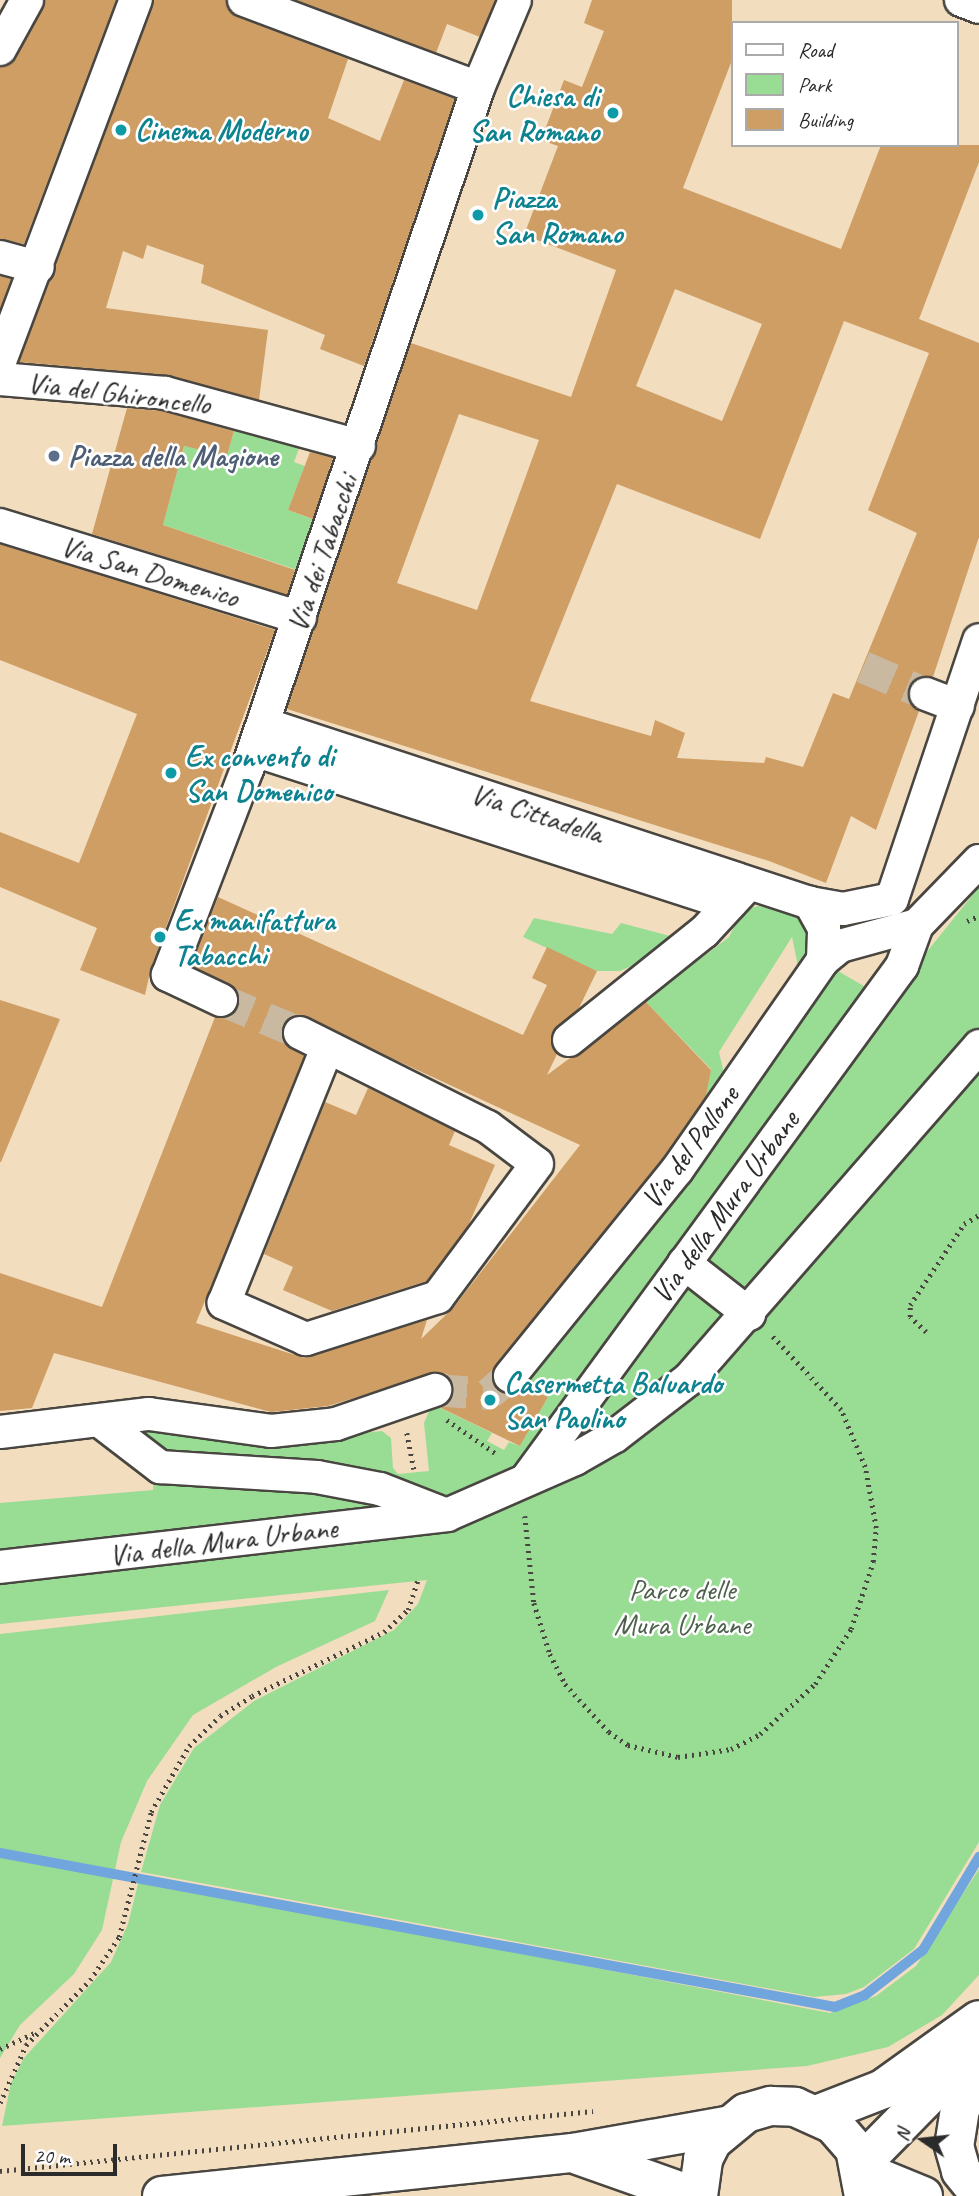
<!DOCTYPE html>
<style>
body{margin:0}
#map{position:relative;width:979px;height:2196px;overflow:hidden;background:#f2ddbe;font-family:Caveat,sans-serif}
div>[style]{position:absolute}
[style*='--x']{left:calc(var(--x)*1px);top:calc(var(--y)*1px);width:calc(var(--w)*1px);rotate:calc(var(--a)*1deg)}
.green>*{inset:0;background:#99dd95}
.stream>*{height:10px;margin:-5px;padding:0 5px;transform-origin:5px;border-radius:5px;background:#71a5dd}
.building>*{inset:0;background:#cf9e65}
.minor-tunnel>*{height:32px;margin-top:-16px;transform-origin:0;background:repeating-linear-gradient(90deg,#cab9a1 0 32px,transparent 0 48px)}
.path>*{height:4.5px;margin-top:-2.25px;transform-origin:0;background:repeating-linear-gradient(90deg,#494641 0 2px,transparent 0 7px)}
.roads{filter:drop-shadow(2px 0 #494641) drop-shadow(-2px 0 #494641) drop-shadow(0 2px #494641) drop-shadow(0 -2px #494641)}
.minor>*{height:32px;margin:-16px;padding:0 16px;transform-origin:16px;border-radius:16px;background:#fff}
.major>*{height:38px;margin:-19px;padding:0 19px;transform-origin:19px;border-radius:19px;background:#fff}
.dots>*{width:19px;height:19px;translate:-50% -50%;box-sizing:border-box;border:4px solid #fff;border-radius:50%}
span{translate:-50% -50%;white-space:nowrap;text-align:center;line-height:1.15;-webkit-text-stroke:5px #fff;paint-order:stroke}
.culture-label{font-size:30px;color:#0d838f;font-weight:700}
.right{translate:-100% -50%;text-align:right}
.left{translate:0 -50%;text-align:left}
.street-label{font-size:30px;color:#2b2b2b}
.service-label{font-size:30px;color:#4e5e75;font-weight:700}
.park-label{font-size:30px;color:#4c604b}
.legend{position:absolute;left:731px;top:21px;width:228px;height:126px;box-sizing:border-box;background:#fff;border:2px solid #aaa;margin:0;padding:9px 12px;list-style:none;font-size:21px;color:#2b2b2b}
.legend li{display:flex;align-items:center;gap:14px;height:35px}
.legend b{width:35px;border:2px solid #aaa}
.north{position:absolute;left:888px;top:2105px;width:70px;height:70px;-webkit-text-stroke:5px #fff;paint-order:stroke;rotate:284deg;font-size:19px;font-weight:700;line-height:28px;text-align:center;color:#2b2b2b}
.north::after{content:'';display:block;margin:auto;width:24px;height:32px;background:#2b2b2b;clip-path:polygon(50% 0,100% 100%,50% 72%,0 100%)}
.scale{position:absolute;left:21px;top:2144px;width:96px;height:32px;box-sizing:border-box;border:4px solid #2b2b2b;border-top:0;padding-left:9px;font-size:21px;line-height:24px;white-space:nowrap;color:#2b2b2b;-webkit-text-stroke:5px #fff;paint-order:stroke}
</style>
<div id="map">
<div class="green">
<div style="clip-path:polygon(237px 422px,301px 443px,294px 462px,305px 466px,288px 510px,315px 520px,297px 570px,163px 525px,184px 446px,227px 455px)"></div>
<div style="clip-path:polygon(979px 887px,979px 1842px,914px 1949px,864px 1987px,846px 1994px,814px 1997px,141px 1872px,160px 1805px,194px 1748px,254px 1701px,394px 1630px,418px 1604px,427px 1580px,0 1624px,0 1503px,153px 1490px,157px 1445px,135px 1441px,126px 1426px,284px 1441px,382px 1431px,391px 1438px,393px 1468px,398px 1474px,429px 1471px,424px 1423px,432px 1404px,492px 1433px,487px 1441px,504px 1450px,509px 1442px,520px 1446px,548px 1397px,519px 1383px,831px 967px,888px 1000px)"></div>
<div style="clip-path:polygon(759px 906px,804px 913px,812px 944px,798px 966px,792px 937px,719px 1052px,726px 1082px,702px 1115px,711px 1069px,645px 1001px,729px 937px,743px 909px)"></div>
<div style="clip-path:polygon(534px 918px,612px 934px,621px 923px,674px 937px,643px 961px,620px 971px,597px 971px,523px 937px)"></div>
<div style="clip-path:polygon(389px 1590px,375px 1621px,276px 1667px,193px 1715px,147px 1781px,121px 1842px,102px 1930px,74px 1974px,20px 2025px,0 2058px,0 1634px)"></div>
<div style="clip-path:polygon(979px 1869px,979px 1975px,942px 2015px,888px 2047px,807px 2066px,2px 2126px,11px 2083px,24px 2058px,111px 1962px,128px 1924px,139px 1880px,830px 2013px,876px 1996px,916px 1966px)"></div>
</div>
<div class="stream">
<div style="--x:0;--y:1853;--w:849;--a:10.45"></div>
<div style="--x:835;--y:2007;--w:32;--a:-22"></div>
<div style="--x:865;--y:1995;--w:73;--a:-37.8"></div>
<div style="--x:923;--y:1950;--w:109;--a:-58.9"></div>
</div>
<div class="building">
<div style="clip-path:polygon(45px 0,116px 0,24px 244px,0 239px,0 67px,16px 58px)"></div>
<div style="clip-path:polygon(154px 0,226px 0,238px 17px,348px 59px,328px 118px,380px 141px,404px 80px,455px 99px,364px 366px,320px 349px,325px 335px,201px 283px,204px 265px,147px 245px,143px 259px,123px 251px,106px 308px,268px 330px,259px 400px,167px 375px,19px 362px)"></div>
<div style="clip-path:polygon(296px 0,495px 0,480px 37px,447px 24px,436px 53px)"></div>
<div style="clip-path:polygon(evenodd,592px 0,732px 0,732px 60px,683px 188px,841px 249px,881px 145px,979px 145px,979px 162px,919px 319px,979px 343px,979px 537px,933px 677px,915px 679px,909px 688px,908px 698px,919px 711px,876px 830px,851px 816px,826px 883px,769px 861px,287px 709px,411px 343px,571px 397px,616px 270px,524px 235px,558px 146px,541px 140px,564px 80px,582px 87px,604px 31px,584px 23px,592px 0,675px 289px,762px 324px,722px 421px,636px 386px,675px 289px,592px 0,844px 321px,929px 353px,868px 510px,917px 533px,849px 699px,833px 693px,803px 767px,766px 757px,764px 763px,677px 758px,685px 733px,655px 720px,651px 736px,530px 701px,617px 484px,760px 539px,844px 321px,592px 0,459px 414px,539px 440px,477px 610px,397px 583px,459px 414px)"></div>
<div style="clip-path:polygon(0 276px,11px 279px,0 309px)"></div>
<div style="clip-path:polygon(127px 408px,162px 411px,234px 431px,227px 456px,184px 446px,163px 525px,295px 570px,287px 595px,92px 534px)"></div>
<div style="clip-path:polygon(310px 452px,333px 458px,313px 519px,288px 510px)"></div>
<div style="clip-path:polygon(0 544px,275px 630px,151px 968px,145px 995px,80px 970px,97px 928px,0 887px,0 832px,79px 863px,137px 714px,0 660px)"></div>
<div style="clip-path:polygon(evenodd,218px 897px,523px 1035px,547px 985px,532px 978px,547px 947px,597px 971px,579px 1008px,552px 1033px,551px 1043px,557px 1054px,547px 1075px,646px 1002px,711px 1070px,706px 1096px,662px 1159px,495px 1365px,493px 1382px,499px 1391px,516px 1393px,525px 1386px,548px 1397px,520px 1446px,441px 1408px,449px 1401px,453px 1385px,447px 1374px,438px 1372px,328px 1406px,271px 1412px,54px 1353px,32px 1408px,0 1411px,0 1273px,102px 1307px,215px 1017px,231px 1015px,238px 1007px,236px 989px,191px 966px,218px 897px,298px 1015px,580px 1145px,453px 1308px,421px 1339px,427px 1320px,304px 1358px,196px 1323px,304px 1056px,285px 1044px,282px 1035px,284px 1024px,298px 1015px)"></div>
<div style="clip-path:polygon(0 1000px,60px 1019px,1px 1162px,0 1162px)"></div>
<div style="clip-path:polygon(368px 1088px,455px 1131px,449px 1145px,495px 1165px,468px 1226px,427px 1281px,332px 1311px,283px 1290px,293px 1267px,264px 1254px,325px 1102px,356px 1115px)"></div>
</div>
<div class="minor-tunnel">
<div style="--x:863;--y:667;--w:69;--a:23.2"></div>
<div style="--x:221;--y:1000;--w:86;--a:22.7"></div>
<div style="--x:435;--y:1390;--w:54;--a:4.2"></div>
<div style="--x:489;--y:1394;--w:28;--a:-41"></div>
</div>
<div class="path">
<div style="--x:967;--y:921;--w:13;--a:-23"></div>
<div style="--x:926;--y:1332;--w:22;--a:-137"></div>
<div style="--x:910;--y:1317;--w:12;--a:-90"></div>
<div style="--x:910;--y:1305;--w:97;--a:-56.3"></div>
<div style="--x:964;--y:1224;--w:17;--a:-31"></div>
<div style="--x:447;--y:1420;--w:58;--a:34.5"></div>
<div style="--x:407;--y:1433;--w:37;--a:79"></div>
<div style="--x:525;--y:1516;--w:87;--a:84.1"></div>
<div style="--x:534;--y:1603;--w:53;--a:72.6"></div>
<div style="--x:550;--y:1654;--w:34;--a:63"></div>
<div style="--x:565;--y:1684;--w:65;--a:47.5"></div>
<div style="--x:609;--y:1732;--w:23;--a:34"></div>
<div style="--x:628;--y:1745;--w:51;--a:13.5"></div>
<div style="--x:678;--y:1757;--w:54;--a:-8.6"></div>
<div style="--x:731;--y:1749;--w:33;--a:-27"></div>
<div style="--x:760;--y:1734;--w:74;--a:-42.3"></div>
<div style="--x:815;--y:1684;--w:66;--a:-56.8"></div>
<div style="--x:851;--y:1629;--w:71;--a:-71.8"></div>
<div style="--x:873;--y:1562;--w:34;--a:-85"></div>
<div style="--x:876;--y:1528;--w:62;--a:-100.2"></div>
<div style="--x:865;--y:1467;--w:62;--a:-112.8"></div>
<div style="--x:841;--y:1410;--w:103;--a:-133"></div>
<div style="--x:0;--y:2049;--w:38;--a:-25"></div>
<div style="--x:0;--y:2103;--w:64;--a:-65.9"></div>
<div style="--x:26;--y:2045;--w:91;--a:-45.4"></div>
<div style="--x:90;--y:1980;--w:52;--a:-56"></div>
<div style="--x:119;--y:1937;--w:129;--a:-75.6"></div>
<div style="--x:151;--y:1812;--w:76;--a:-60.1"></div>
<div style="--x:189;--y:1746;--w:43;--a:-44.1"></div>
<div style="--x:220;--y:1716;--w:38;--a:-32"></div>
<div style="--x:252;--y:1696;--w:147;--a:-25.9"></div>
<div style="--x:384;--y:1632;--w:33;--a:-43"></div>
<div style="--x:408;--y:1610;--w:32;--a:-72"></div>
<div style="--x:0;--y:2171;--w:596;--a:-5.78"></div>
</div>
<div class="roads">
<div class="minor">
<div style="--x:244;--y:0;--w:250;--a:20.6"></div>
<div style="--x:961;--y:0;--w:19;--a:21"></div>
<div style="--x:0;--y:49;--w:56;--a:-61.1"></div>
<div style="--x:0;--y:257;--w:39;--a:15"></div>
<div style="--x:0;--y:361;--w:386;--a:-69.4"></div>
<div style="--x:0;--y:379;--w:166;--a:4.8"></div>
<div style="--x:165;--y:393;--w:201;--a:15.3"></div>
<div style="--x:0;--y:525;--w:314;--a:17.2"></div>
<div style="--x:926;--y:694;--w:34;--a:21"></div>
<div style="--x:264;--y:724;--w:575;--a:18.15"></div>
<div style="--x:810;--y:903;--w:34;--a:10"></div>
<div style="--x:843;--y:909;--w:50;--a:-11.5"></div>
<div style="--x:892;--y:899;--w:273;--a:-71.4"></div>
<div style="--x:254;--y:750;--w:500;--a:17.93"></div>
<div style="--x:823;--y:960;--w:22;--a:-39"></div>
<div style="--x:840;--y:946;--w:80;--a:-15.3"></div>
<div style="--x:917;--y:925;--w:89;--a:-45.9"></div>
<div style="--x:221;--y:1000;--w:59;--a:-154.7"></div>
<div style="--x:168;--y:975;--w:223;--a:-69"></div>
<div style="--x:248;--y:767;--w:717;--a:-71.29"></div>
<div style="--x:478;--y:88;--w:95;--a:-67.2"></div>
<div style="--x:300;--y:1033;--w:210;--a:26.6"></div>
<div style="--x:488;--y:1127;--w:61;--a:37.1"></div>
<div style="--x:537;--y:1164;--w:166;--a:126.7"></div>
<div style="--x:438;--y:1297;--w:139;--a:162.3"></div>
<div style="--x:306;--y:1339;--w:90;--a:-156.3"></div>
<div style="--x:224;--y:1303;--w:275;--a:-68"></div>
<div style="--x:569;--y:1040;--w:173;--a:-38.7"></div>
<div style="--x:704;--y:932;--w:56;--a:-47.2"></div>
<div style="--x:684;--y:1263;--w:83;--a:38.1"></div>
<div style="--x:510;--y:1376;--w:265;--a:-51"></div>
<div style="--x:677;--y:1170;--w:256;--a:-55.2"></div>
<div style="--x:823;--y:960;--w:32;--a:-88"></div>
<div style="--x:824;--y:928;--w:29;--a:-119"></div>
<div style="--x:100;--y:1421;--w:76;--a:37.5"></div>
<div style="--x:160;--y:1467;--w:157;--a:3.6"></div>
<div style="--x:317;--y:1477;--w:64;--a:10.8"></div>
<div style="--x:380;--y:1489;--w:66;--a:21.2"></div>
<div style="--x:0;--y:1432;--w:150;--a:-6.9"></div>
<div style="--x:149;--y:1414;--w:123;--a:7.9"></div>
<div style="--x:271;--y:1431;--w:65;--a:-6.1"></div>
<div style="--x:336;--y:1424;--w:105;--a:-19"></div>
<div style="--x:526;--y:1480;--w:637;--a:-53.81"></div>
<div style="--x:902;--y:966;--w:44;--a:-69.9"></div>
<div style="--x:0;--y:1567;--w:450;--a:-6.6"></div>
<div style="--x:447;--y:1515;--w:140;--a:-23.6"></div>
<div style="--x:575;--y:1459;--w:46;--a:-29.9"></div>
<div style="--x:615;--y:1436;--w:93;--a:-37.6"></div>
<div style="--x:689;--y:1379;--w:442;--a:-48.9"></div>
</div>
<div class="major">
<div style="--x:979;--y:2078;--w:36;--a:122"></div>
<div style="--x:960;--y:2109;--w:37;--a:99"></div>
<div style="--x:954;--y:2146;--w:26;--a:74"></div>
<div style="--x:961;--y:2171;--w:28;--a:51"></div>
<div style="--x:819;--y:2114;--w:69;--a:-21.3"></div>
<div style="--x:883;--y:2089;--w:118;--a:-35.7"></div>
<div style="--x:578;--y:2155;--w:122;--a:19.6"></div>
<div style="--x:861;--y:2164;--w:165;--a:-45.5"></div>
<div style="--x:862;--y:2171;--w:66;--a:22.3"></div>
<div style="--x:162;--y:2196;--w:413;--a:-6"></div>
<div style="--x:573;--y:2153;--w:155;--a:-10"></div>
<div style="--x:698;--y:2196;--w:37;--a:-82"></div>
<div style="--x:703;--y:2159;--w:20;--a:-63"></div>
<div style="--x:712;--y:2141;--w:44;--a:-39.5"></div>
<div style="--x:746;--y:2113;--w:26;--a:-16"></div>
<div style="--x:771;--y:2106;--w:24;--a:2"></div>
<div style="--x:795;--y:2107;--w:42;--a:24.1"></div>
<div style="--x:833;--y:2124;--w:33;--a:49"></div>
<div style="--x:855;--y:2149;--w:48;--a:79.2"></div>
</div>
</div>
<div class="dots">
<div style="left:613px;top:113px;background:#0f9aa8"></div>
<div style="left:121px;top:130px;background:#0f9aa8"></div>
<div style="left:478px;top:215px;background:#0f9aa8"></div>
<div style="left:54px;top:456px;background:#5c6f8a"></div>
<div style="left:171px;top:773px;background:#0f9aa8"></div>
<div style="left:160px;top:937px;background:#0f9aa8"></div>
<div style="left:490px;top:1400px;background:#0f9aa8"></div>
</div>
<div class="culture-label">
<span class="right" style="left:599px;top:113px">Chiesa di<br>San Romano</span>
<span class="left" style="left:135px;top:130px">Cinema Moderno</span>
<span class="left" style="left:492px;top:215px">Piazza<br>San Romano</span>
<span class="left" style="left:185px;top:773px">Ex convento di<br>San Domenico</span>
<span class="left" style="left:174px;top:937px">Ex manifattura<br>Tabacchi</span>
<span class="left" style="left:504px;top:1400px">Casermetta Baluardo<br>San Paolino</span>
</div>
<div class="street-label">
<span style="left:119px;top:393px;rotate:7deg">Via del Ghironcello</span>
<span style="left:322px;top:553px;rotate:-71deg">Via dei Tabacchi</span>
<span style="left:150px;top:571px;rotate:17deg">Via San Domenico</span>
<span style="left:537px;top:813px;rotate:18deg">Via Cittadella</span>
<span style="left:690px;top:1147px;rotate:-54deg">Via del Pallone</span>
<span style="left:725px;top:1207px;rotate:-54deg">Via della Mura Urbane</span>
<span style="left:223px;top:1541px;rotate:-7deg">Via della Mura Urbane</span>
</div>
<div class="service-label">
<span class="left" style="left:68px;top:456px">Piazza della Magione</span>
</div>
<div class="park-label">
<span style="left:682px;top:1606px">Parco delle<br>Mura Urbane</span>
</div>
<ul class="legend">
<li><b style="height:9px;background:#fff"></b>Road</li>
<li><b style="height:19px;background:#99dd95"></b>Park</li>
<li><b style="height:19px;background:#cf9e65"></b>Building</li>
</ul>
<div class="north">N</div>
<div class="scale">20 m</div>
</div>
